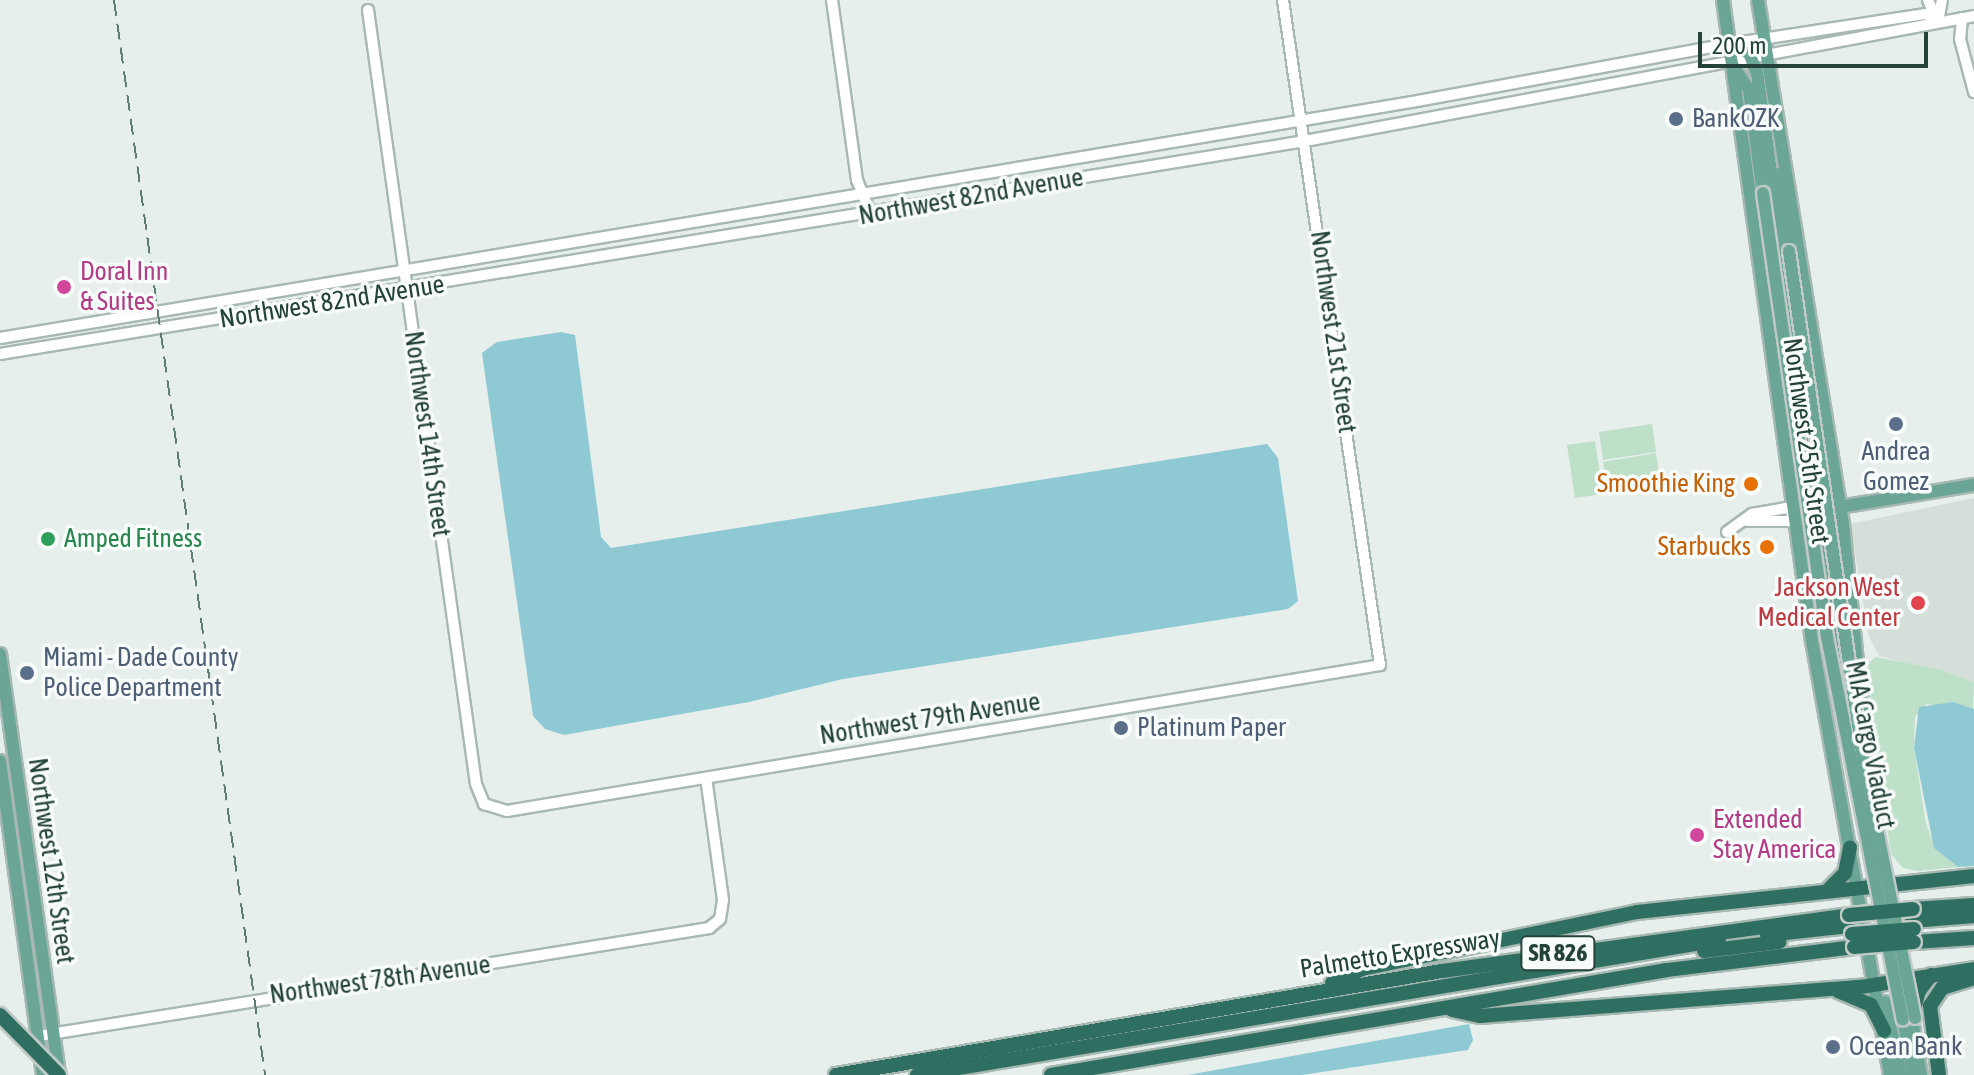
<!DOCTYPE html>
<style>
body{margin:0}
#map{position:relative;width:1974px;height:1075px;overflow:hidden;background:#e6efeb;font-family:"Asap Condensed",sans-serif}
div>[style]{position:absolute}
[style*='--x']{left:calc(var(--x)*1px);top:calc(var(--y)*1px);width:calc(var(--w)*1px);rotate:calc(var(--a)*1deg)}
.built>*{inset:0;background:#d4dfda}
.green>*{inset:0;background:#bfe0c8}
.water>*{inset:0;background:#8ec9d4}
.roads{filter:drop-shadow(2px 0 #a8b8b2) drop-shadow(-2px 0 #a8b8b2) drop-shadow(0 2px #a8b8b2) drop-shadow(0 -2px #a8b8b2)}
.minor>*{height:10px;margin:-5px;padding:0 5px;transform-origin:5px;border-radius:5px;background:#fff}
.major>*{height:12px;margin:-6px;padding:0 6px;transform-origin:6px;border-radius:6px;background:#6aa596}
.highway>*{height:14px;margin:-7px;padding:0 7px;transform-origin:7px;border-radius:7px;background:#2f6f62}
.rail>*{height:2px;margin-top:-1px;transform-origin:0;background:repeating-linear-gradient(90deg,#5f7d75 0 16px,transparent 0 24px)}
.bridges{filter:drop-shadow(2px 0 #c2cac8) drop-shadow(-2px 0 #c2cac8) drop-shadow(0 2px #c2cac8) drop-shadow(0 -2px #c2cac8)}
.major-bridge>*{height:12px;margin:-6px;padding:0 6px;transform-origin:6px;border-radius:6px;background:#6aa596}
.highway-bridge>*{height:14px;margin:-7px;padding:0 7px;transform-origin:7px;border-radius:7px;background:#2f6f62}
.dots>*{width:22px;height:22px;translate:-50% -50%;box-sizing:border-box;border:4px solid #f7fbf9;border-radius:50%}
span{translate:-50% -50%;white-space:nowrap;text-align:center;line-height:1.15;-webkit-text-stroke:7px #f7fbf9;paint-order:stroke}
.shield-label span{padding:2px 6px;background:#f7fbf9;border:2px solid;border-radius:6px;-webkit-text-stroke-width:0}
.shield-label{font-size:24px;color:#24423a;font-weight:700}
.service-label{font-size:26px;color:#4e5e75}
.left{translate:0 -50%;text-align:left}
.street-label{font-size:26px;color:#24423a}
.hotel-label{font-size:26px;color:#b23c85}
.food-label{font-size:26px;color:#c56008}
.right{translate:-100% -50%;text-align:right}
.leisure-label{font-size:26px;color:#27864d}
.health-label{font-size:26px;color:#be3a42}
.scale{position:absolute;left:1698px;top:32px;width:230px;height:36px;box-sizing:border-box;border:4px solid #24423a;border-top:0;padding-left:10px;font-size:24px;line-height:28px;white-space:nowrap;color:#24423a;-webkit-text-stroke:6px #f7fbf9;paint-order:stroke}
</style>
<div id="map">
<div class="built">
<div style="clip-path:polygon(1974px 498px,1974px 682px,1879px 656px,1869px 637px,1850px 524px)"></div>
</div>
<div class="green">
<div style="clip-path:polygon(1652px 424px,1656px 452px,1603px 460px,1599px 432px)"></div>
<div style="clip-path:polygon(1595px 441px,1603px 494px,1575px 498px,1567px 445px)"></div>
<div style="clip-path:polygon(1656px 453px,1660px 481px,1607px 489px,1603px 462px)"></div>
<div style="clip-path:polygon(1875px 657px,1938px 669px,1974px 682px,1973px 710px,1926px 704px,1915px 717px,1914px 749px,1926px 823px,1935px 848px,1958px 867px,1918px 871px,1903px 868px,1891px 854px,1866px 686px,1866px 666px)"></div>
</div>
<div class="water">
<div style="clip-path:polygon(561px 332px,575px 335px,601px 537px,611px 548px,1267px 444px,1278px 458px,1298px 601px,1288px 609px,843px 679px,749px 702px,564px 735px,545px 729px,533px 716px,482px 353px,497px 342px)"></div>
<div style="clip-path:polygon(1953px 702px,1974px 709px,1974px 866px,1958px 867px,1934px 848px,1914px 748px,1919px 707px)"></div>
<div style="clip-path:polygon(1469px 1024px,1473px 1040px,1468px 1050px,1302px 1075px,1188px 1075px)"></div>
</div>
<div class="roads">
<div class="minor">
<div style="--x:832;--y:0;--w:182;--a:82.1"></div>
<div style="--x:857;--y:180;--w:37;--a:68"></div>
<div style="--x:1928;--y:0;--w:22;--a:66"></div>
<div style="--x:368;--y:10;--w:781;--a:82.06"></div>
<div style="--x:476;--y:784;--w:22;--a:68"></div>
<div style="--x:484;--y:804;--w:24;--a:17"></div>
<div style="--x:507;--y:811;--w:885;--a:-9.49"></div>
<div style="--x:1380;--y:665;--w:672;--a:-98.3"></div>
<div style="--x:1962;--y:18;--w:21;--a:95"></div>
<div style="--x:1960;--y:39;--w:55;--a:75.2"></div>
<div style="--x:1938;--y:22;--w:22;--a:-80"></div>
<div style="--x:0;--y:338;--w:1432;--a:-9.49"></div>
<div style="--x:1412;--y:102;--w:322;--a:-10.4"></div>
<div style="--x:1729;--y:44;--w:199;--a:-8.7"></div>
<div style="--x:1926;--y:14;--w:14;--a:34"></div>
<div style="--x:0;--y:354;--w:1322;--a:-9.27"></div>
<div style="--x:1305;--y:141;--w:681;--a:-10.58"></div>
<div style="--x:1727;--y:532;--w:31;--a:-36"></div>
<div style="--x:1752;--y:514;--w:36;--a:-10"></div>
<div style="--x:1787;--y:508;--w:9;--a:41"></div>
<div style="--x:1794;--y:514;--w:9;--a:126"></div>
<div style="--x:1789;--y:521;--w:42;--a:180"></div>
<div style="--x:38;--y:1036;--w:680;--a:-9.14"></div>
<div style="--x:709;--y:928;--w:14;--a:-39"></div>
<div style="--x:720;--y:919;--w:19;--a:-81"></div>
<div style="--x:723;--y:900;--w:123;--a:-97.9"></div>
</div>
<div class="major">
<div style="--x:1723;--y:0;--w:647;--a:82.1"></div>
<div style="--x:1812;--y:641;--w:441;--a:79.8"></div>
<div style="--x:1758;--y:0;--w:531;--a:80.79"></div>
<div style="--x:1843;--y:524;--w:206;--a:84.2"></div>
<div style="--x:1729;--y:44;--w:22;--a:24"></div>
<div style="--x:1749;--y:53;--w:22;--a:68"></div>
<div style="--x:1757;--y:73;--w:546;--a:82"></div>
<div style="--x:1833;--y:614;--w:113;--a:79.3"></div>
<div style="--x:1733;--y:66;--w:29;--a:56"></div>
<div style="--x:1749;--y:90;--w:104;--a:82.3"></div>
<div style="--x:1779;--y:174;--w:78;--a:82.6"></div>
<div style="--x:1833;--y:508;--w:143;--a:-9.3"></div>
<div style="--x:0;--y:654;--w:425;--a:82"></div>
<div style="--x:0;--y:761;--w:317;--a:82.2"></div>
<div style="--x:1885;--y:1002;--w:75;--a:77.6"></div>
<div style="--x:1910;--y:1007;--w:69;--a:80.8"></div>
<div style="--x:1904;--y:1023;--w:53;--a:80.2"></div>
</div>
<div class="highway">
<div style="--x:1828;--y:890;--w:24;--a:-45"></div>
<div style="--x:1845;--y:873;--w:26;--a:-79"></div>
<div style="--x:1913;--y:909;--w:61;--a:-3.8"></div>
<div style="--x:1912;--y:921;--w:62;--a:-4.6"></div>
<div style="--x:1767;--y:935;--w:83;--a:-6.2"></div>
<div style="--x:1914;--y:942;--w:60;--a:-3.8"></div>
<div style="--x:1704;--y:951;--w:76;--a:-6.8"></div>
<div style="--x:1332;--y:983;--w:33;--a:-25"></div>
<div style="--x:1362;--y:969;--w:281;--a:-11.7"></div>
<div style="--x:1637;--y:912;--w:339;--a:-6.1"></div>
<div style="--x:1838;--y:991;--w:36;--a:23"></div>
<div style="--x:1871;--y:1005;--w:29;--a:63"></div>
<div style="--x:1452;--y:1010;--w:29;--a:12"></div>
<div style="--x:1480;--y:1016;--w:388;--a:-4.4"></div>
<div style="--x:1867;--y:986;--w:108;--a:-9"></div>
<div style="--x:1913;--y:1013;--w:23;--a:-75"></div>
<div style="--x:1919;--y:991;--w:20;--a:-53"></div>
<div style="--x:836;--y:1075;--w:615;--a:-9.74"></div>
<div style="--x:1442;--y:971;--w:411;--a:-7.8"></div>
<div style="--x:917;--y:1075;--w:813;--a:-9.55"></div>
<div style="--x:1051;--y:1075;--w:625;--a:-9.67"></div>
<div style="--x:1667;--y:970;--w:188;--a:-7"></div>
<div style="--x:1939;--y:1075;--w:70;--a:-97.4"></div>
<div style="--x:1930;--y:1006;--w:22;--a:-56"></div>
<div style="--x:1942;--y:988;--w:34;--a:-17"></div>
</div>
</div>
<div class="rail">
<div style="--x:114;--y:0;--w:1086;--a:82"></div>
</div>
<div class="bridges">
<div class="major-bridge">
<div style="--x:1763;--y:193;--w:449;--a:81.8"></div>
<div style="--x:1827;--y:637;--w:390;--a:78.8"></div>
<div style="--x:1789;--y:251;--w:519;--a:81.7"></div>
<div style="--x:1864;--y:765;--w:258;--a:78.6"></div>
</div>
<div class="highway-bridge">
<div style="--x:1849;--y:915;--w:64;--a:-5.4"></div>
<div style="--x:1852;--y:934;--w:62;--a:-4.6"></div>
<div style="--x:1854;--y:947;--w:60;--a:-4.8"></div>
<div style="--x:0;--y:1015;--w:84;--a:45.5"></div>
</div>
</div>
<div class="dots">
<div style="left:1676px;top:119px;background:#5c6f8a"></div>
<div style="left:64px;top:287px;background:#d1479c"></div>
<div style="left:1896px;top:424px;background:#5c6f8a"></div>
<div style="left:1751px;top:484px;background:#e8710a"></div>
<div style="left:48px;top:539px;background:#2e9e5b"></div>
<div style="left:1767px;top:547px;background:#e8710a"></div>
<div style="left:1918px;top:603px;background:#e0444e"></div>
<div style="left:27px;top:673px;background:#5c6f8a"></div>
<div style="left:1121px;top:728px;background:#5c6f8a"></div>
<div style="left:1697px;top:835px;background:#d1479c"></div>
<div style="left:1833px;top:1047px;background:#5c6f8a"></div>
</div>
<div class="shield-label">
<span style="left:1558px;top:953px">SR 826</span>
</div>
<div class="service-label">
<span class="left" style="left:1692px;top:119px">BankOZK</span>
<span style="left:1896px;top:467px">Andrea<br>Gomez</span>
<span class="left" style="left:43px;top:673px">Miami - Dade County<br>Police Department</span>
<span class="left" style="left:1137px;top:728px">Platinum Paper</span>
<span class="left" style="left:1849px;top:1047px">Ocean Bank</span>
</div>
<div class="street-label">
<span style="left:971px;top:197px;rotate:-10deg">Northwest 82nd Avenue</span>
<span style="left:332px;top:302px;rotate:-9deg">Northwest 82nd Avenue</span>
<span style="left:1333px;top:332px;rotate:82deg">Northwest 21st Street</span>
<span style="left:427px;top:434px;rotate:82deg">Northwest 14th Street</span>
<span style="left:1806px;top:441px;rotate:82deg">Northwest 25th Street</span>
<span style="left:930px;top:719px;rotate:-9deg">Northwest 79th Avenue</span>
<span style="left:1870px;top:745px;rotate:79deg">MIA Cargo Viaduct</span>
<span style="left:51px;top:861px;rotate:82deg">Northwest 12th Street</span>
<span style="left:1400px;top:954px;rotate:-9deg">Palmetto Expressway</span>
<span style="left:380px;top:980px;rotate:-8deg">Northwest 78th Avenue</span>
</div>
<div class="hotel-label">
<span class="left" style="left:80px;top:287px">Doral Inn<br>&amp; Suites</span>
<span class="left" style="left:1713px;top:835px">Extended<br>Stay America</span>
</div>
<div class="food-label">
<span class="right" style="left:1735px;top:484px">Smoothie King</span>
<span class="right" style="left:1751px;top:547px">Starbucks</span>
</div>
<div class="leisure-label">
<span class="left" style="left:64px;top:539px">Amped Fitness</span>
</div>
<div class="health-label">
<span class="right" style="left:1900px;top:603px">Jackson West<br>Medical Center</span>
</div>
<div class="scale">200 m</div>
</div>
